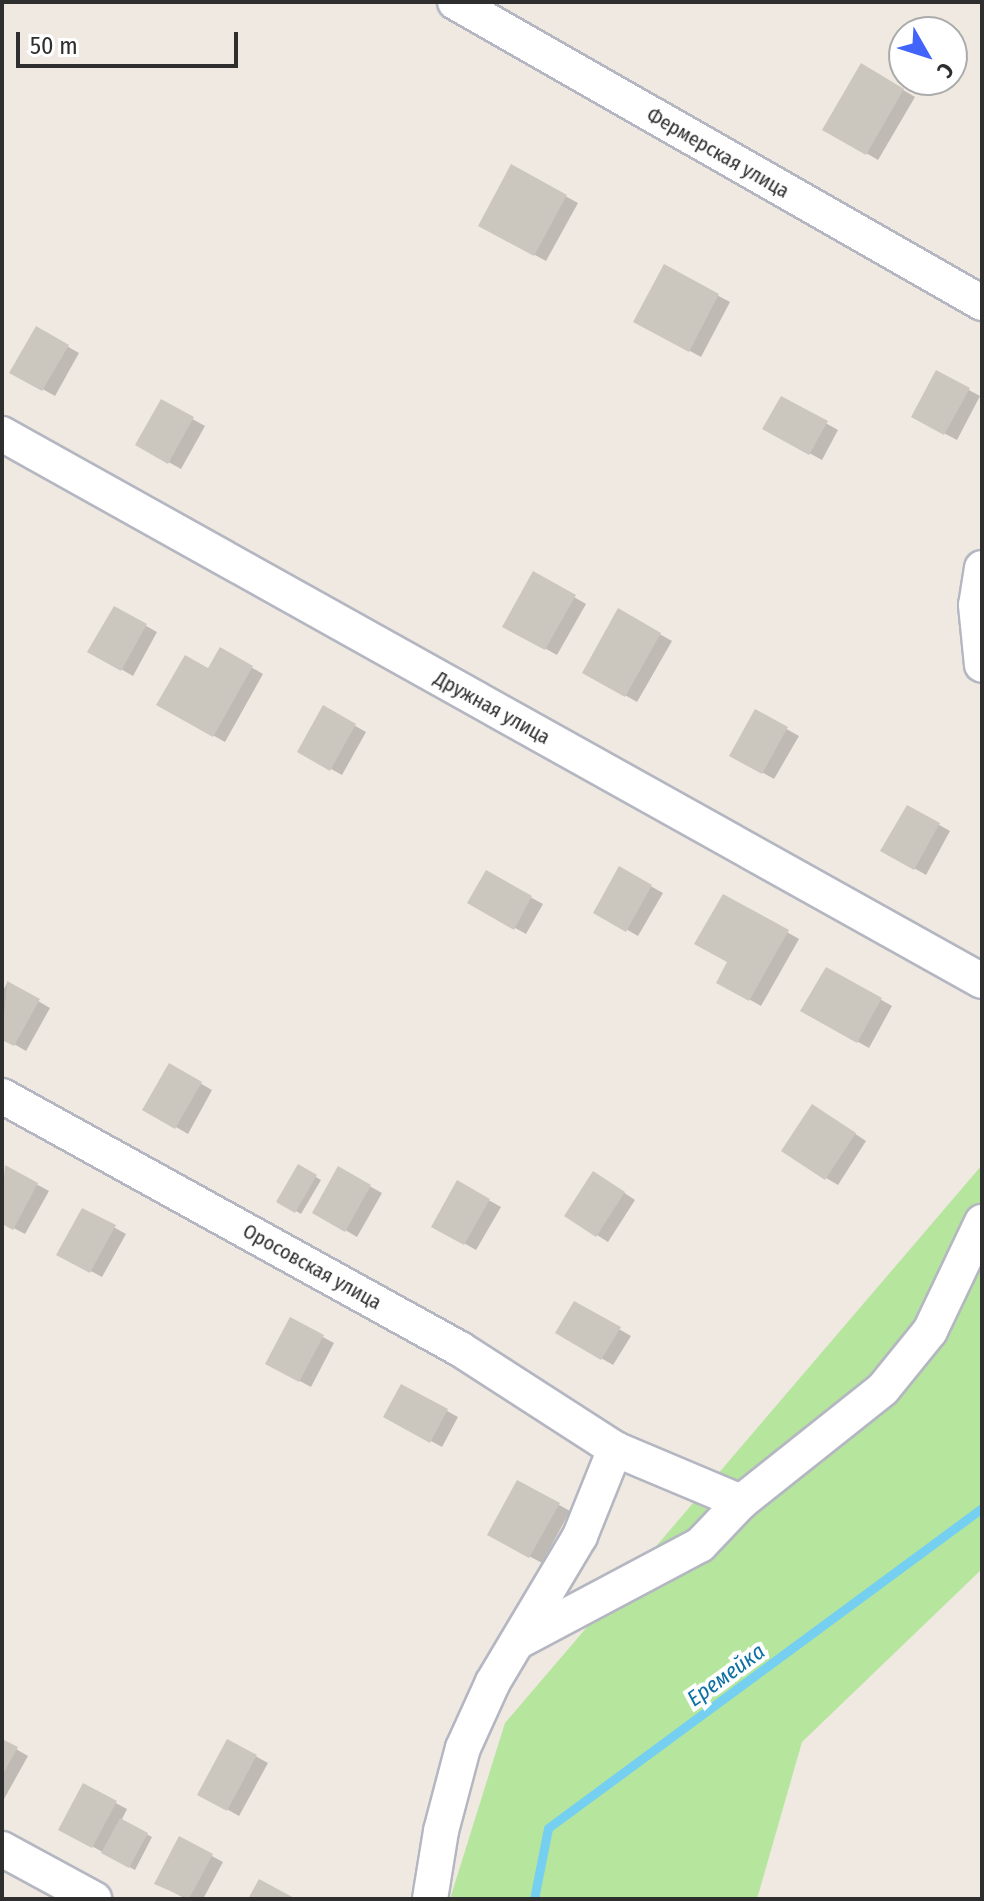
<!DOCTYPE html>
<meta charset="utf-8">
<style>
body{margin:0}
#map{position:relative;width:984px;height:1901px;overflow:hidden;background:#efe9e1;font-family:"Fira Sans Condensed",sans-serif}
div>[style]{position:absolute}
[style*='--x']{left:calc(var(--x)*1px);top:calc(var(--y)*1px);width:calc(var(--w)*1px);rotate:calc(var(--a)*1deg)}
.green>*{inset:0;background:#b6e59e}
.shadow>*{inset:0;background:#0003}
.stream>*{height:9px;margin:-4.5px;padding:0 4.5px;transform-origin:4.5px;border-radius:4.5px;background:#75cff0}
.building>*{inset:0;background:#cbc7bf}
.roads{filter:drop-shadow(2px 0 #b4b7c1) drop-shadow(-2px 0 #b4b7c1) drop-shadow(0 2px #b4b7c1) drop-shadow(0 -2px #b4b7c1)}
.street>*{height:34px;margin:-17px;padding:0 17px;transform-origin:17px;border-radius:17px;background:#fff}
span{translate:-50% -50%;white-space:nowrap;text-align:center;line-height:1.15;-webkit-text-stroke:8px #fff;paint-order:stroke}
.street-label{font-size:20px;color:#2e2e2e}
.water-label{font-size:22px;color:#0d6fa3;font-style:italic}
.frame{position:absolute;inset:0;border:4px solid #2e2e2e;pointer-events:none}
.north{position:absolute;left:888px;top:16px;width:80px;height:80px;box-sizing:border-box;background:#fff;border:2px solid #ababab;border-radius:50%;rotate:129deg;font-size:22px;font-weight:700;line-height:32px;text-align:center;color:#2e2e2e}
.north::after{content:'';display:block;margin:auto;width:28px;height:36px;background:#4264fb;clip-path:polygon(50% 0,100% 100%,50% 72%,0 100%)}
.scale{position:absolute;left:16px;top:32px;width:222px;height:36px;box-sizing:border-box;border:4px solid #2e2e2e;border-top:0;padding-left:10px;font-size:24px;line-height:28px;white-space:nowrap;color:#2e2e2e;-webkit-text-stroke:6px #fff;paint-order:stroke}
</style>
<div id="map">
<div class="green">
<div style="clip-path:polygon(982px 1165px,982px 1569px,802px 1742px,757px 1899px,450px 1899px,505px 1723px)"></div>
</div>
<div class="shadow">
<div style="clip-path:polygon(862px 66px,915px 97px,878px 160px,825px 129px)"></div>
<div style="clip-path:polygon(512px 167px,578px 203px,546px 261px,480px 225px)"></div>
<div style="clip-path:polygon(664px 267px,730px 302px,701px 357px,635px 321px)"></div>
<div style="clip-path:polygon(37px 329px,79px 353px,55px 396px,12px 372px)"></div>
<div style="clip-path:polygon(937px 373px,980px 396px,957px 440px,913px 417px)"></div>
<div style="clip-path:polygon(781px 398px,838px 430px,822px 460px,765px 429px)"></div>
<div style="clip-path:polygon(162px 402px,205px 426px,181px 469px,138px 445px)"></div>
<div style="clip-path:polygon(534px 574px,586px 604px,557px 655px,505px 626px)"></div>
<div style="clip-path:polygon(114px 608px,157px 632px,133px 676px,90px 651px)"></div>
<div style="clip-path:polygon(619px 611px,672px 641px,637px 702px,585px 672px)"></div>
<div style="clip-path:polygon(221px 650px,263px 674px,225px 742px,159px 705px,209px 671px)"></div>
<div style="clip-path:polygon(323px 708px,366px 732px,342px 775px,299px 751px)"></div>
<div style="clip-path:polygon(756px 712px,799px 736px,774px 779px,732px 755px)"></div>
<div style="clip-path:polygon(907px 807px,950px 831px,926px 875px,883px 850px)"></div>
<div style="clip-path:polygon(620px 869px,663px 893px,638px 936px,596px 912px)"></div>
<div style="clip-path:polygon(486px 873px,543px 904px,526px 934px,470px 903px)"></div>
<div style="clip-path:polygon(724px 896px,799px 939px,761px 1006px,719px 982px,730px 962px)"></div>
<div style="clip-path:polygon(827px 969px,892px 1006px,869px 1048px,803px 1011px)"></div>
<div style="clip-path:polygon(7px 983px,50px 1008px,26px 1051px,2px 1037px,2px 993px)"></div>
<div style="clip-path:polygon(170px 1066px,212px 1090px,188px 1134px,145px 1109px)"></div>
<div style="clip-path:polygon(824px 1113px,866px 1141px,838px 1185px,826px 1178px)"></div>
<div style="clip-path:polygon(5px 1167px,49px 1191px,25px 1234px,2px 1222px)"></div>
<div style="clip-path:polygon(298px 1167px,321px 1180px,301px 1214px,279px 1201px)"></div>
<div style="clip-path:polygon(339px 1169px,382px 1193px,357px 1237px,315px 1212px)"></div>
<div style="clip-path:polygon(605px 1180px,635px 1200px,608px 1242px,597px 1235px)"></div>
<div style="clip-path:polygon(458px 1183px,501px 1207px,476px 1250px,434px 1226px)"></div>
<div style="clip-path:polygon(83px 1210px,126px 1234px,102px 1277px,59px 1254px)"></div>
<div style="clip-path:polygon(575px 1304px,631px 1336px,613px 1365px,558px 1333px)"></div>
<div style="clip-path:polygon(291px 1320px,334px 1343px,311px 1387px,268px 1364px)"></div>
<div style="clip-path:polygon(402px 1386px,458px 1417px,442px 1447px,385px 1416px)"></div>
<div style="clip-path:polygon(518px 1482px,570px 1511px,542px 1563px,490px 1535px)"></div>
<div style="clip-path:polygon(2px 1741px,28px 1756px,4px 1799px,2px 1798px)"></div>
<div style="clip-path:polygon(228px 1741px,268px 1763px,239px 1816px,200px 1794px)"></div>
<div style="clip-path:polygon(84px 1786px,127px 1809px,121px 1821px,152px 1837px,135px 1870px,61px 1829px)"></div>
<div style="clip-path:polygon(180px 1839px,223px 1862px,203px 1899px,186px 1899px,156px 1883px)"></div>
</div>
<div class="stream">
<div style="--x:534;--y:1899;--w:72;--a:-78.8"></div>
<div style="--x:548;--y:1828;--w:539;--a:-36.4"></div>
</div>
<div class="building">
<div style="clip-path:polygon(861px 63px,904px 89px,866px 155px,822px 130px)"></div>
<div style="clip-path:polygon(511px 164px,567px 195px,534px 256px,478px 226px)"></div>
<div style="clip-path:polygon(664px 264px,719px 294px,689px 352px,633px 322px)"></div>
<div style="clip-path:polygon(36px 326px,69px 345px,42px 391px,9px 373px)"></div>
<div style="clip-path:polygon(936px 370px,970px 388px,944px 435px,911px 417px)"></div>
<div style="clip-path:polygon(781px 396px,828px 421px,809px 455px,762px 429px)"></div>
<div style="clip-path:polygon(161px 399px,194px 417px,168px 464px,135px 445px)"></div>
<div style="clip-path:polygon(533px 571px,576px 595px,545px 650px,502px 627px)"></div>
<div style="clip-path:polygon(114px 606px,147px 624px,121px 671px,87px 652px)"></div>
<div style="clip-path:polygon(618px 608px,661px 633px,625px 697px,582px 673px)"></div>
<div style="clip-path:polygon(220px 647px,253px 666px,213px 737px,156px 705px,185px 655px,208px 668px)"></div>
<div style="clip-path:polygon(323px 705px,356px 724px,330px 771px,297px 752px)"></div>
<div style="clip-path:polygon(755px 709px,788px 727px,762px 774px,729px 756px)"></div>
<div style="clip-path:polygon(907px 805px,940px 823px,914px 870px,880px 851px)"></div>
<div style="clip-path:polygon(619px 866px,652px 885px,626px 932px,593px 913px)"></div>
<div style="clip-path:polygon(486px 870px,532px 896px,514px 930px,467px 903px)"></div>
<div style="clip-path:polygon(723px 894px,789px 930px,749px 1001px,716px 983px,727px 962px,694px 944px)"></div>
<div style="clip-path:polygon(826px 967px,882px 998px,857px 1043px,800px 1011px)"></div>
<div style="clip-path:polygon(7px 981px,40px 999px,14px 1046px,2px 1040px)"></div>
<div style="clip-path:polygon(169px 1063px,202px 1082px,175px 1129px,142px 1110px)"></div>
<div style="clip-path:polygon(812px 1104px,856px 1133px,825px 1180px,781px 1151px)"></div>
<div style="clip-path:polygon(298px 1164px,317px 1175px,295px 1213px,276px 1202px)"></div>
<div style="clip-path:polygon(5px 1165px,38px 1183px,13px 1230px,2px 1224px)"></div>
<div style="clip-path:polygon(338px 1166px,371px 1185px,345px 1232px,312px 1213px)"></div>
<div style="clip-path:polygon(593px 1171px,625px 1192px,596px 1237px,564px 1216px)"></div>
<div style="clip-path:polygon(457px 1180px,490px 1199px,464px 1245px,431px 1227px)"></div>
<div style="clip-path:polygon(82px 1208px,116px 1225px,90px 1273px,56px 1255px)"></div>
<div style="clip-path:polygon(574px 1301px,621px 1327px,601px 1360px,555px 1333px)"></div>
<div style="clip-path:polygon(290px 1317px,324px 1335px,299px 1382px,265px 1364px)"></div>
<div style="clip-path:polygon(401px 1384px,448px 1409px,430px 1443px,383px 1417px)"></div>
<div style="clip-path:polygon(517px 1480px,560px 1503px,529px 1558px,487px 1535px)"></div>
<div style="clip-path:polygon(2px 1739px,18px 1747px,2px 1776px)"></div>
<div style="clip-path:polygon(227px 1739px,257px 1755px,227px 1811px,197px 1795px)"></div>
<div style="clip-path:polygon(83px 1783px,117px 1801px,92px 1848px,58px 1830px)"></div>
<div style="clip-path:polygon(120px 1818px,148px 1833px,129px 1868px,101px 1853px)"></div>
<div style="clip-path:polygon(179px 1836px,213px 1854px,189px 1899px,154px 1884px)"></div>
<div style="clip-path:polygon(259px 1879px,296px 1899px,248px 1899px)"></div>
</div>
<div class="roads">
<div class="street">
<div style="--x:455;--y:2;--w:607;--a:29.73"></div>
<div style="--x:2;--y:434;--w:1122;--a:29.17"></div>
<div style="--x:982;--y:568;--w:37;--a:99"></div>
<div style="--x:976;--y:605;--w:60;--a:84.3"></div>
<div style="--x:2;--y:1096;--w:523;--a:28.92"></div>
<div style="--x:460;--y:1349;--w:184;--a:32.8"></div>
<div style="--x:615;--y:1449;--w:137;--a:22.8"></div>
<div style="--x:741;--y:1502;--w:181;--a:-38.5"></div>
<div style="--x:883;--y:1389;--w:75;--a:-51"></div>
<div style="--x:930;--y:1331;--w:121;--a:-64.5"></div>
<div style="--x:521;--y:1640;--w:203;--a:-28"></div>
<div style="--x:700;--y:1545;--w:59;--a:-46.4"></div>
<div style="--x:2;--y:1849;--w:105;--a:28.5"></div>
<div style="--x:430;--y:1899;--w:69;--a:-80.8"></div>
<div style="--x:441;--y:1831;--w:86;--a:-75.2"></div>
<div style="--x:463;--y:1748;--w:72;--a:-65.6"></div>
<div style="--x:493;--y:1682;--w:170;--a:-59.2"></div>
<div style="--x:580;--y:1536;--w:94;--a:-68.1"></div>
</div>
</div>
<div class="street-label">
<span style="left:718px;top:153px;rotate:30deg">Фермерская улица</span>
<span style="left:492px;top:708px;rotate:29deg">Дружная улица</span>
<span style="left:312px;top:1267px;rotate:29deg">Оросовская улица</span>
</div>
<div class="water-label">
<span style="left:726px;top:1675px;rotate:-36deg">Еремейка</span>
</div>
<div class="frame"></div>
<div class="north">С</div>
<div class="scale">50 m</div>
</div>
